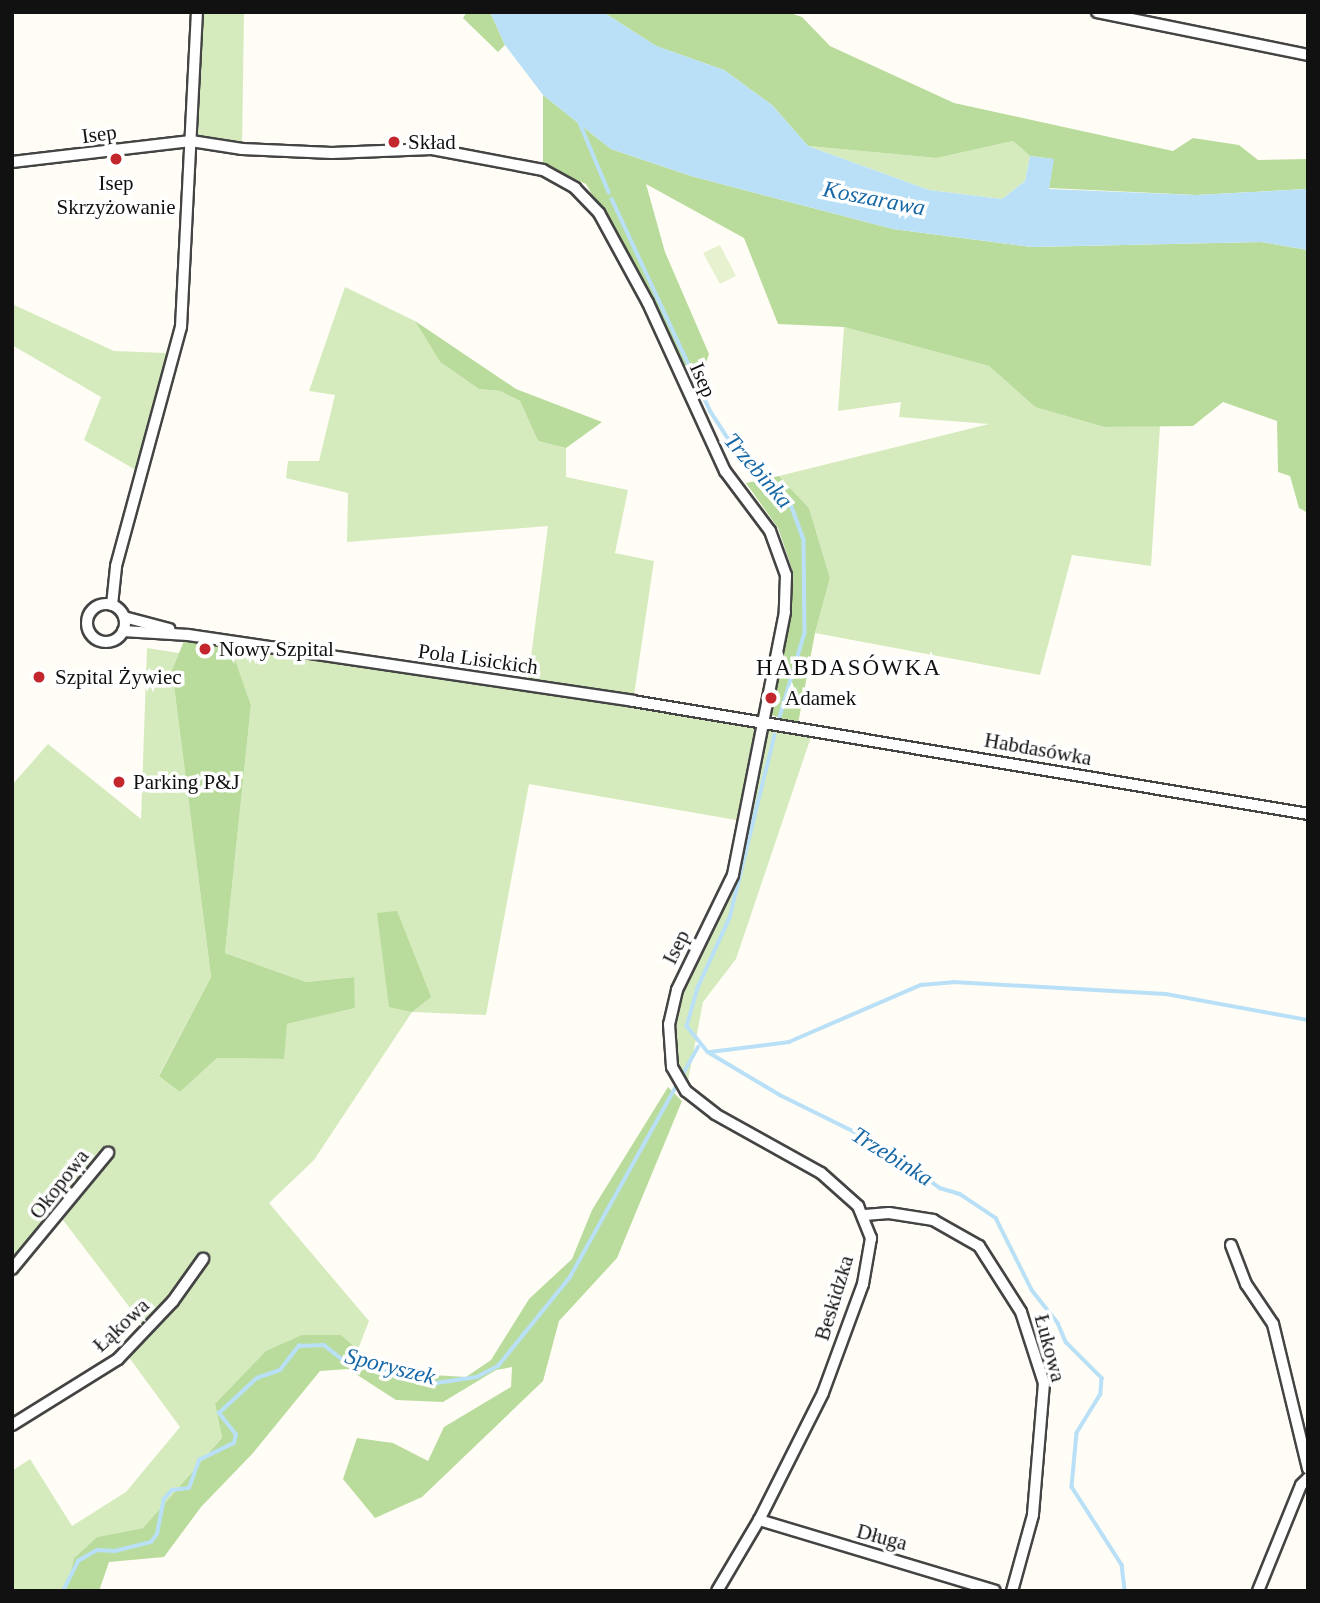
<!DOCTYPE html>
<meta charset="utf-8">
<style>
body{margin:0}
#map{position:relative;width:1320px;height:1603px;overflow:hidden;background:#fffdf5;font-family:Georgia,serif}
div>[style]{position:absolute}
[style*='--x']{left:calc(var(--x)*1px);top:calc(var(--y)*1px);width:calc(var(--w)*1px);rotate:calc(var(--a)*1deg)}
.green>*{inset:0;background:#d5ebbd}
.forest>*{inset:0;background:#b9dc9c}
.pitch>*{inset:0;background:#e6f2cf}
.water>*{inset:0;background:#b9e0f7}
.stream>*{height:3.5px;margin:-1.75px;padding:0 1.75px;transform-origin:1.75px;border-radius:1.75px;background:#b9e0f7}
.roads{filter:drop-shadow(2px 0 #444) drop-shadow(-2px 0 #444) drop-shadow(0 2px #444) drop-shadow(0 -2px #444)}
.minor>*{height:10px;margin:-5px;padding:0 5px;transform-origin:5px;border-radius:5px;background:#fff}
.minor>.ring{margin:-5px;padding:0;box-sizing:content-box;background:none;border:10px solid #fff;border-radius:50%}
.dots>*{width:19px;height:19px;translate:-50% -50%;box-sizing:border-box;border:4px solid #fff;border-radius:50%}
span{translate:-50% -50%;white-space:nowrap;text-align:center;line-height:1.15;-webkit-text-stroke:7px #fff;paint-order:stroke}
.street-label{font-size:21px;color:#111}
.poi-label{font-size:21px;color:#111}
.left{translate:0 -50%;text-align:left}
.water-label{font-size:23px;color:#1768a6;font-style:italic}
.neighbourhood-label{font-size:23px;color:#111;letter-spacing:2px}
.frame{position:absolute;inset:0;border:14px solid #111;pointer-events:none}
</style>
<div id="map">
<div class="green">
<div style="clip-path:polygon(202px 12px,244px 12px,242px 149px,191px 141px)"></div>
<div style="clip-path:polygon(1013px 141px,1030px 156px,1025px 181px,1002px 199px,929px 190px,808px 146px,937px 158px)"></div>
<div style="clip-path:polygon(345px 287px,415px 321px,440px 362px,479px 389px,500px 391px,520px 401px,538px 441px,566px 448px,566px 477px,628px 490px,615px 553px,654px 561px,634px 695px,762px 725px,813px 731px,736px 959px,703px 1002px,686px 1091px,669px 1047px,677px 990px,733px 875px,742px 821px,529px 784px,486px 1015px,412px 1012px,314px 1160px,269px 1203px,369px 1321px,358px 1349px,341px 1335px,302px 1335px,215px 1404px,222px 1438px,143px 1528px,97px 1537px,74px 1558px,66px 1591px,12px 1591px,12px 1471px,30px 1459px,72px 1526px,126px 1492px,180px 1427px,128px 1356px,207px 1255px,202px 1253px,143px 1325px,63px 1220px,108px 1153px,12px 1264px,12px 785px,48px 744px,141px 819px,147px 648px,179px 653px,172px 670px,211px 977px,159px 1075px,180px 1092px,217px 1058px,283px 1059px,287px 1024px,355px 1008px,353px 977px,306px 982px,225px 953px,251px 705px,231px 648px,184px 641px,540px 684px,528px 680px,548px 526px,347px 542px,348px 493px,286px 478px,288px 461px,319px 461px,335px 395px,309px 391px)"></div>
<div style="clip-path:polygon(12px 304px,114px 351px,166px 353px,171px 366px,141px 473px,84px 440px,101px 397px,12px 345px)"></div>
<div style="clip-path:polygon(844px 327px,989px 366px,1035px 407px,1104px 427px,1160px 426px,1151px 566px,1072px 555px,1040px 675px,815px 633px,830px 578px,809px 508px,779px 476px,989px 424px,899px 417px,901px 402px,838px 411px)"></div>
</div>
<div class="forest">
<div style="clip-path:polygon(467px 12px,490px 12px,505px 45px,498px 52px,463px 18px)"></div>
<div style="clip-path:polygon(603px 12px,787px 12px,802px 17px,830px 46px,954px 103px,1173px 151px,1193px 138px,1239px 145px,1258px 160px,1308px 159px,1308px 189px,1196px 195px,1049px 188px,1053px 159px,1030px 156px,1013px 141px,937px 158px,808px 146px,772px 105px,724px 70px,656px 46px)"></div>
<div style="clip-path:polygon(543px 95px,611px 149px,691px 176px,893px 229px,1032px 247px,1261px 242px,1308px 250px,1308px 513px,1299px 508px,1290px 476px,1278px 472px,1277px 421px,1223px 402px,1193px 426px,1104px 427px,1035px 407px,989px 366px,844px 327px,778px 324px,744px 238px,646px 184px,665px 252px,709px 354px,702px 374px,688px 377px,655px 303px,586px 184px,543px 164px)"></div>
<div style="clip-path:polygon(415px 321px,516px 389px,602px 422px,566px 448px,538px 441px,520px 401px,500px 391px,479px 389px,440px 362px)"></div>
<div style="clip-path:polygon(779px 476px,809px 508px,830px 578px,815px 633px,798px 724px,771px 715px,793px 572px,778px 528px,746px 483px)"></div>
<div style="clip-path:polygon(184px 641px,231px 648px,251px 705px,225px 953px,306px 982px,354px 977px,355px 1008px,287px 1024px,284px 1059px,217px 1058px,180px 1092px,159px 1076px,211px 977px,172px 670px)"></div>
<div style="clip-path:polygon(397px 911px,431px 997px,412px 1012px,389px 1007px,377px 913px)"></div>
<div style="clip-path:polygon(668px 1087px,682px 1101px,617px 1258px,559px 1321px,543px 1381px,422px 1497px,375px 1518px,343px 1479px,357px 1438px,393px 1443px,428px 1461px,444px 1427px,511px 1387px,512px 1367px,496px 1370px,443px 1402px,396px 1400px,348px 1369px,320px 1371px,253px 1453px,201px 1507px,164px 1557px,109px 1562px,99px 1591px,66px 1591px,74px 1558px,97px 1537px,143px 1528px,222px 1438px,215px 1404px,266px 1351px,302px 1335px,341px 1335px,367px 1357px,415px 1374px,466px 1377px,491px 1360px,529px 1299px,572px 1259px,592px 1210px)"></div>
</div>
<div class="pitch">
<div style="clip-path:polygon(720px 245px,736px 276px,720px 284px,703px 253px)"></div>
</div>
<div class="water">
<div style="clip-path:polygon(490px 12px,603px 12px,656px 46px,724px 70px,772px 105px,808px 146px,929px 190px,1002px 199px,1025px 181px,1030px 156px,1054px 159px,1049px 189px,1196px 195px,1308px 189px,1308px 250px,1261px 242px,1032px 247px,893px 229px,691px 176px,611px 149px,543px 95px,505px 45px)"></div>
</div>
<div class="stream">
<div style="--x:580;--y:123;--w:75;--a:67.2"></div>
<div style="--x:612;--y:199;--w:235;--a:65.1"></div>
<div style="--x:711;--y:412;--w:37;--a:57"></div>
<div style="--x:731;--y:443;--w:39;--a:40"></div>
<div style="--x:761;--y:468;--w:50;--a:51.5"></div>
<div style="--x:792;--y:507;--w:35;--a:70"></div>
<div style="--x:804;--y:540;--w:93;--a:89.4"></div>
<div style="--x:805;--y:633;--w:92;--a:106.5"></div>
<div style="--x:775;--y:735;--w:188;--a:103.8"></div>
<div style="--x:730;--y:918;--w:77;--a:114.6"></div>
<div style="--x:698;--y:988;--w:40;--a:106"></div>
<div style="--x:687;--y:1026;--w:33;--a:51"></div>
<div style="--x:708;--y:1052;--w:84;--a:30.8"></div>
<div style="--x:780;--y:1095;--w:115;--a:26.3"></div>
<div style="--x:883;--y:1146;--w:71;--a:36.4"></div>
<div style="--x:940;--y:1188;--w:21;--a:17"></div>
<div style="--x:960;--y:1194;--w:43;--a:33.7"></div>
<div style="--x:996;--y:1218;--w:80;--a:63.4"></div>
<div style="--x:1032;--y:1290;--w:42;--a:51.8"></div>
<div style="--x:1058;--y:1323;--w:21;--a:67"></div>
<div style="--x:1066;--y:1342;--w:51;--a:45"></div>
<div style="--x:1102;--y:1378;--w:16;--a:94"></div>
<div style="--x:1101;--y:1394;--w:46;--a:121.6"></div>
<div style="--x:1077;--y:1433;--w:54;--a:95.3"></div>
<div style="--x:1072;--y:1487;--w:93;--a:57.3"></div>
<div style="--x:1122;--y:1565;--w:26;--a:83"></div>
<div style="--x:710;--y:1052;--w:80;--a:-7.2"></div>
<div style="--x:789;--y:1042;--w:144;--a:-23.4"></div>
<div style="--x:921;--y:985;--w:32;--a:-5"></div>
<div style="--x:953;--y:982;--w:213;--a:3.2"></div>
<div style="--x:1166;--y:994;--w:144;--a:10.4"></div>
<div style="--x:63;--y:1591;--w:34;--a:-63"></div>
<div style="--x:78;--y:1561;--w:22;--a:-30"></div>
<div style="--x:97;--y:1550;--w:18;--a:3"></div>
<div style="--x:115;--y:1551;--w:37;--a:-14"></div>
<div style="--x:151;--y:1542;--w:10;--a:-53"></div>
<div style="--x:157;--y:1534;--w:36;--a:-79"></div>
<div style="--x:164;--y:1499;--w:12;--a:-48"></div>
<div style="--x:172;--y:1490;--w:17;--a:-7"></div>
<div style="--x:189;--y:1488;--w:30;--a:-70"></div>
<div style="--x:199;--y:1460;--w:39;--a:-26"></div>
<div style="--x:234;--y:1443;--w:8;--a:-76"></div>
<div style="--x:236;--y:1435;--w:28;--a:-128"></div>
<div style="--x:219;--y:1413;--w:52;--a:-42.6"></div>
<div style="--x:257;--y:1378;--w:24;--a:-19"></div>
<div style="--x:280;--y:1370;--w:31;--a:-52"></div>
<div style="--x:299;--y:1346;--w:25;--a:-2"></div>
<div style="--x:324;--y:1345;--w:24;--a:38"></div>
<div style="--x:343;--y:1360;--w:96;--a:13.9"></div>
<div style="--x:436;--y:1383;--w:41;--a:-8.3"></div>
<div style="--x:477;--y:1377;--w:24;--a:-28"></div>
<div style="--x:498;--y:1366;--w:114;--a:-51"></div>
<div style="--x:570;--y:1277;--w:263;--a:-60.9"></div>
</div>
<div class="roads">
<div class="minor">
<div style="--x:1097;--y:12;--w:215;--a:11.5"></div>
<div style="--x:12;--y:162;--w:180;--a:-6.7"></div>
<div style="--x:191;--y:141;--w:52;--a:8.9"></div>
<div style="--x:242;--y:149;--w:90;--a:2.5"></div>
<div style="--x:332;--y:153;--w:100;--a:-2.3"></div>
<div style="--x:432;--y:149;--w:113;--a:10.7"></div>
<div style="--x:543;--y:170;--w:37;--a:29"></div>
<div style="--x:575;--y:188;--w:35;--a:46"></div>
<div style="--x:599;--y:213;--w:102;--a:61.4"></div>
<div style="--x:648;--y:303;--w:185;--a:65.4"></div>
<div style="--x:725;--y:471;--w:75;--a:53.1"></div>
<div style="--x:770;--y:531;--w:47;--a:70"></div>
<div style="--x:786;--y:575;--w:37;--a:92"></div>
<div style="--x:785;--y:612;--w:268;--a:101.2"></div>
<div style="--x:733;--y:875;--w:128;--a:116"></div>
<div style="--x:677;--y:990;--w:35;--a:103"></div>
<div style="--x:669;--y:1024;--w:43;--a:86"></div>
<div style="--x:672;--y:1067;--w:28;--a:60"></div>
<div style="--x:686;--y:1091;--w:37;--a:38"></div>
<div style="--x:715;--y:1114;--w:121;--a:29.1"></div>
<div style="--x:821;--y:1173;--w:50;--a:41.7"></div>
<div style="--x:858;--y:1206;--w:35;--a:68"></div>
<div style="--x:871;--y:1238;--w:47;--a:99.9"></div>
<div style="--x:863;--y:1284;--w:116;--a:110.2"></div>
<div style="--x:823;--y:1393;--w:142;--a:116.7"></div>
<div style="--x:759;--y:1520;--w:82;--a:120.6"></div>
<div class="ring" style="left:87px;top:604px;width:28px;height:28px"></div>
<div style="--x:112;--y:605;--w:39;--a:-84"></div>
<div style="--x:116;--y:566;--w:248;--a:-74.8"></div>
<div style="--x:181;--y:327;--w:315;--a:-87.1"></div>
<div style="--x:124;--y:617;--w:47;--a:14.9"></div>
<div style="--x:123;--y:631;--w:65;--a:3.5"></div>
<div style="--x:188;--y:635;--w:450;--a:8.4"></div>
<div style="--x:633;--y:701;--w:684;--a:9.5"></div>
<div style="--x:865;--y:1215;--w:24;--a:-5"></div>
<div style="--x:889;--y:1213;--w:45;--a:9"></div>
<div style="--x:933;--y:1220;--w:53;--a:29.5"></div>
<div style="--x:979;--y:1246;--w:78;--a:57.5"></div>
<div style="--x:1021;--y:1312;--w:75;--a:72.1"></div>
<div style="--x:1044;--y:1383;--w:132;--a:94.8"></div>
<div style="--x:1033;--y:1515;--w:79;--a:105.4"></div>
<div style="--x:1231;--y:1245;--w:42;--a:69"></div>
<div style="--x:1246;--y:1284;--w:48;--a:56"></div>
<div style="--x:1273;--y:1324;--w:149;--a:76.4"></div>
<div style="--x:12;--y:1269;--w:151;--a:-50.4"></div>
<div style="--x:12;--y:1425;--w:125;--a:-31.9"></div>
<div style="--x:118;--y:1359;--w:80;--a:-46.5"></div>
<div style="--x:173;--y:1301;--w:52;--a:-54.5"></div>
<div style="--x:759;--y:1520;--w:246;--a:16.7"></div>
<div style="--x:1258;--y:1591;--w:114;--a:-67.9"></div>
<div style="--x:1301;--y:1485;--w:10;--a:-45"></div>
</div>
</div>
<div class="dots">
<div style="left:394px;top:142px;background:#c4262e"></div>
<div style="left:116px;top:159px;background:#c4262e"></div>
<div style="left:205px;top:649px;background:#c4262e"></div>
<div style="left:39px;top:677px;background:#c4262e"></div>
<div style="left:771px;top:698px;background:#c4262e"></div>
<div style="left:119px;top:782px;background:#c4262e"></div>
</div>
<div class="street-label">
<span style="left:99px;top:134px;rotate:-8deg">Isep</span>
<span style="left:703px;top:380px;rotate:66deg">Isep</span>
<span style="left:478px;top:659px;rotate:8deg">Pola Lisickich</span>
<span style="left:1038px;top:749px;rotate:10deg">Habdasówka</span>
<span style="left:676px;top:947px;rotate:-64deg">Isep</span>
<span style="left:59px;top:1184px;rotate:-52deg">Okopowa</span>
<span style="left:834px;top:1298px;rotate:-73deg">Beskidzka</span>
<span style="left:121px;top:1325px;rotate:-43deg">Łąkowa</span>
<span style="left:1050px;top:1348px;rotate:75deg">Łukowa</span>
<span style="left:882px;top:1537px;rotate:15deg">Długa</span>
</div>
<div class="poi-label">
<span class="left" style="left:408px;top:142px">Skład</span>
<span style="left:116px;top:195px">Isep<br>Skrzyżowanie</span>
<span class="left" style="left:219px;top:649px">Nowy Szpital</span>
<span class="left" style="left:55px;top:677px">Szpital Żywiec</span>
<span class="left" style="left:785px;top:698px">Adamek</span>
<span class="left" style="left:133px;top:782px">Parking P&amp;J</span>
</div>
<div class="water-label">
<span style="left:874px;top:199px;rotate:11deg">Koszarawa</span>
<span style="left:758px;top:471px;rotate:49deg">Trzebinka</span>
<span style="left:892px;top:1157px;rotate:32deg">Trzebinka</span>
<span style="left:390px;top:1367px;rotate:14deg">Sporyszek</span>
</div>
<div class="neighbourhood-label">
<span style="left:849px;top:668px">HABDASÓWKA</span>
</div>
<div class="frame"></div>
</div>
